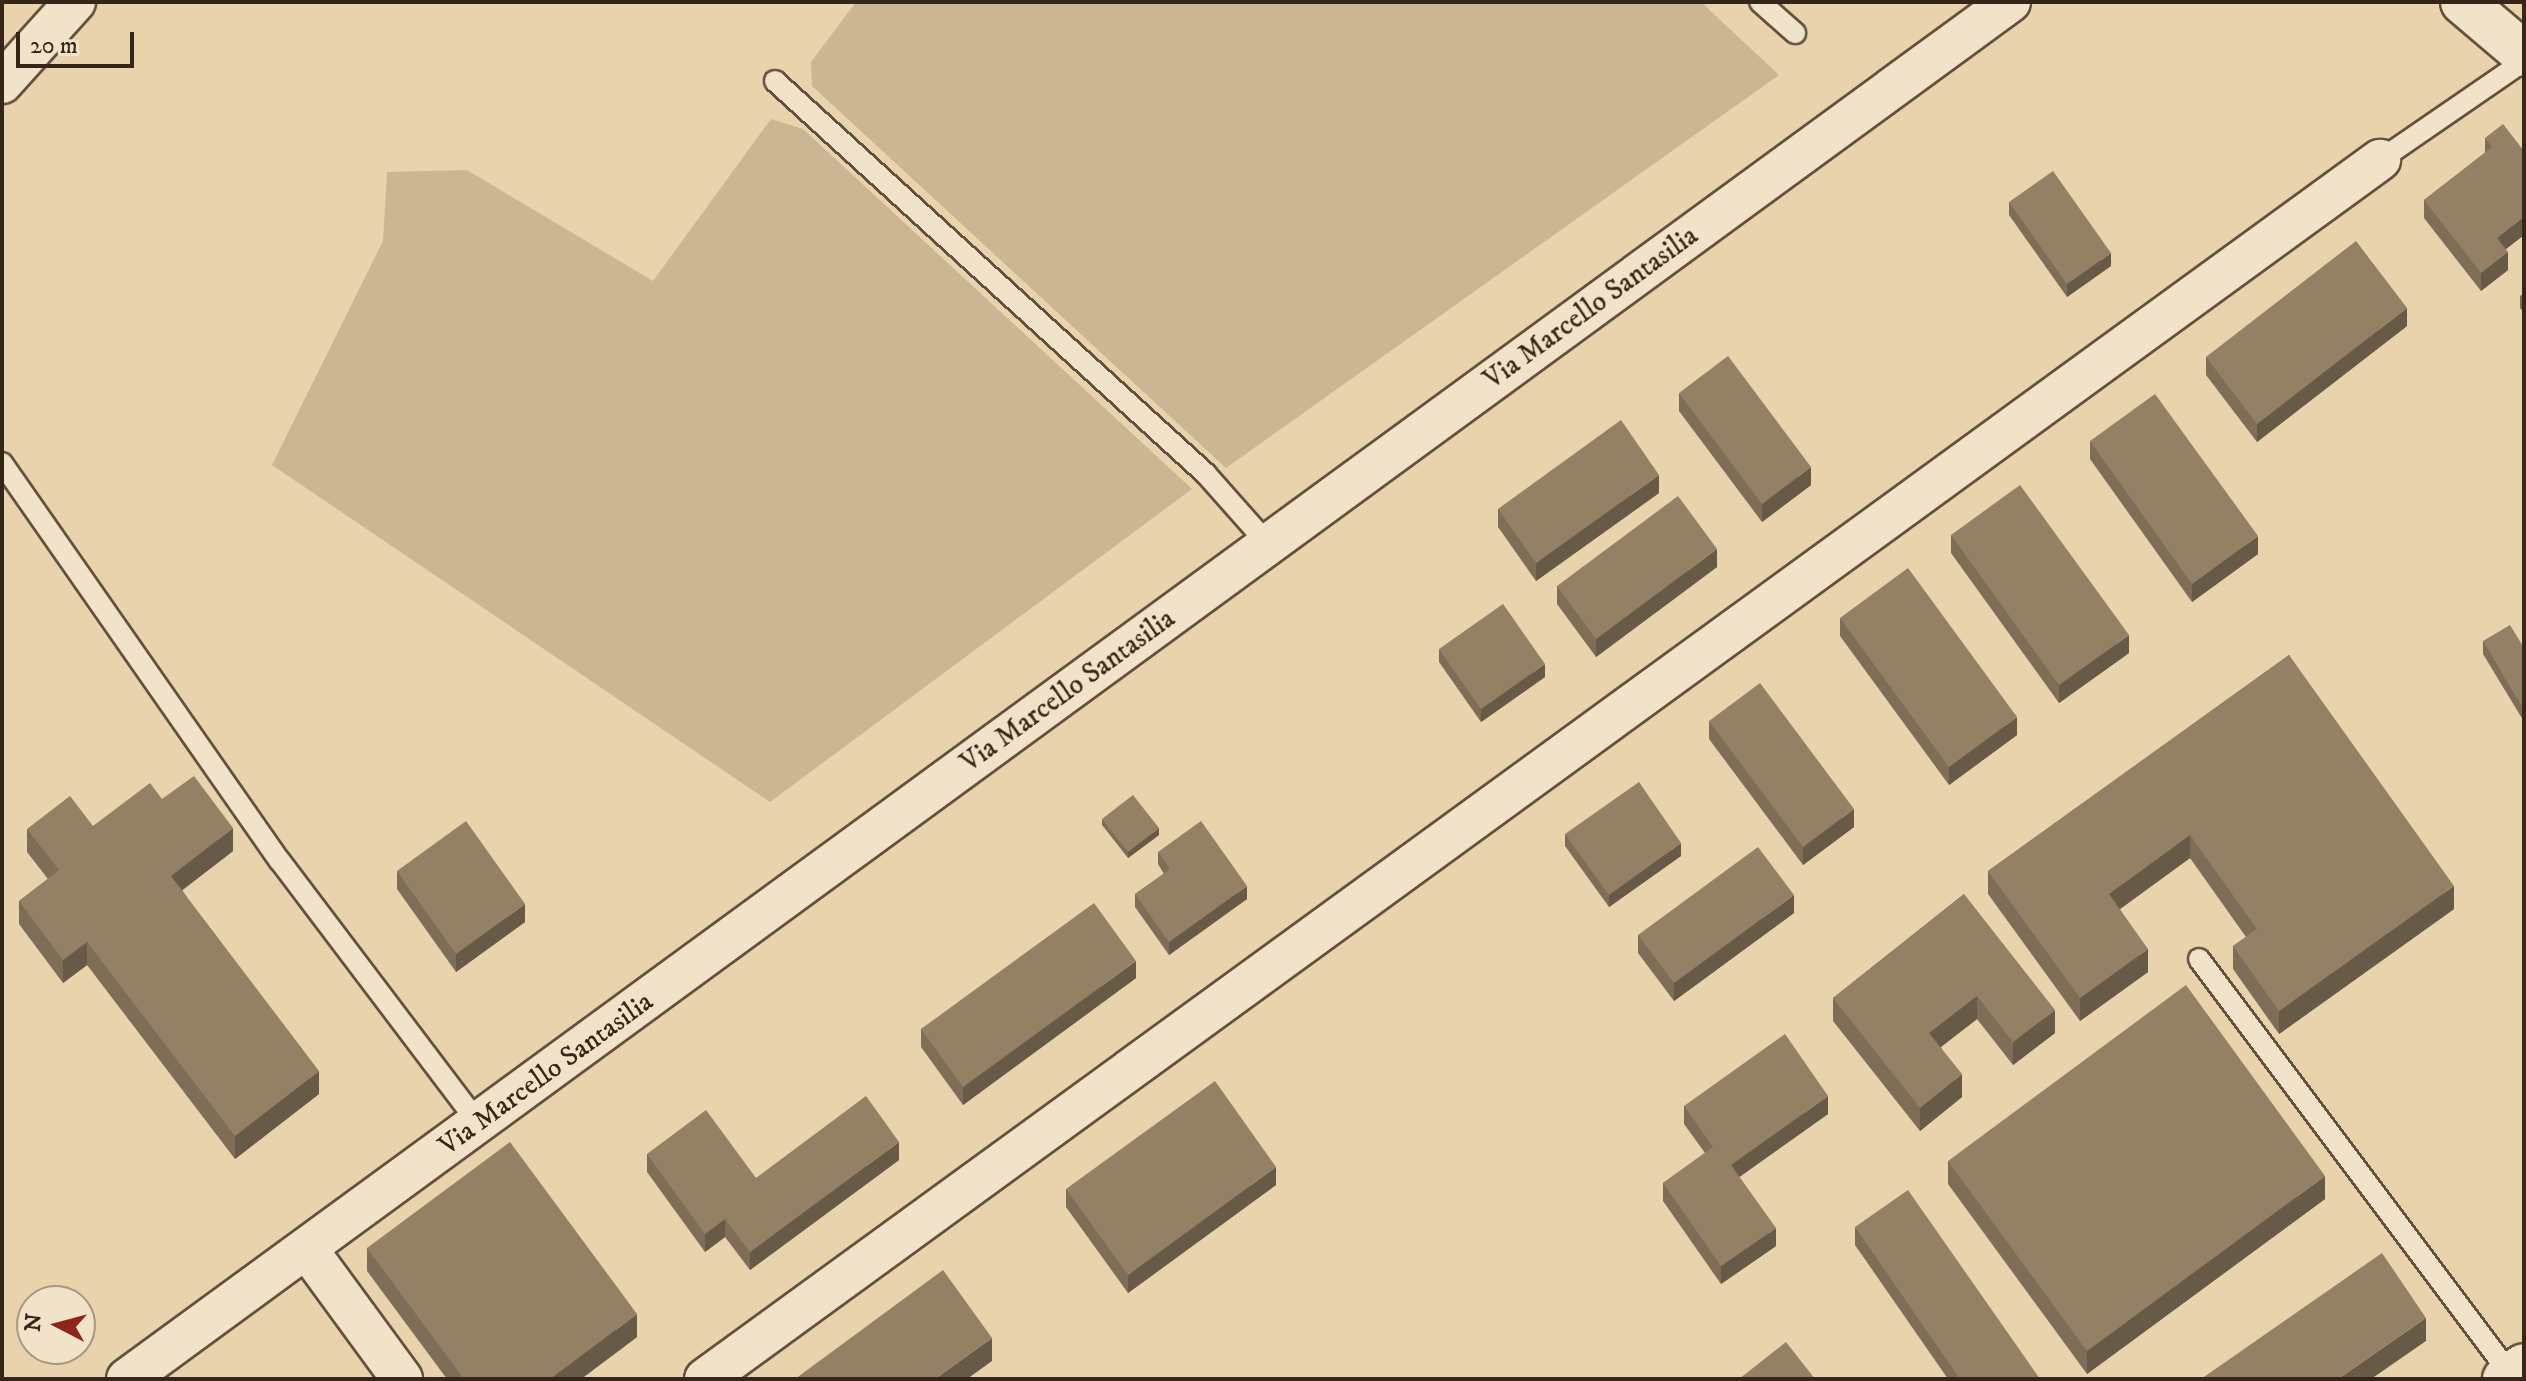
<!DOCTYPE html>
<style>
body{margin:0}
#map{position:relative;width:2526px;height:1381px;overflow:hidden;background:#e9d3ad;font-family:"IM FELL DW Pica",serif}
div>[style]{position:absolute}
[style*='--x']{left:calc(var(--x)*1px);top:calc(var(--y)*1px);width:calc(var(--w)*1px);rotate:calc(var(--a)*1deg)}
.green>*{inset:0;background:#cbb694}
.roads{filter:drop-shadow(2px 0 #63513d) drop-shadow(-2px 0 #63513d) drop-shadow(0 2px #63513d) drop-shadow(0 -2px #63513d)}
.lane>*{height:20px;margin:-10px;padding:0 10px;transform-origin:10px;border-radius:10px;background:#f1e2ca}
.street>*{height:40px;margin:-20px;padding:0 20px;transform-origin:20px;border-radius:20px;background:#f1e2ca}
.secondary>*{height:44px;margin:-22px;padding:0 22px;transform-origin:22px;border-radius:22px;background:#f1e2ca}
.wall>*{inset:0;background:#7e6e57}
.shaded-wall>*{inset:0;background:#675a47}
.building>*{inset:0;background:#938065}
span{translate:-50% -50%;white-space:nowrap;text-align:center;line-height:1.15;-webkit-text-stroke:8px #f1e2ca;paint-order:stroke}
.street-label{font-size:28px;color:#362618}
.frame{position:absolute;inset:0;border:4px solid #362618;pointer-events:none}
.north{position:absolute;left:16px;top:1285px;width:80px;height:80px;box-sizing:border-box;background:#f1e2ca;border:2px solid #a69783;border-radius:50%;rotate:276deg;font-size:22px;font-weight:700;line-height:32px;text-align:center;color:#362618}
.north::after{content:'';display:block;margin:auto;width:28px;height:36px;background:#8f2418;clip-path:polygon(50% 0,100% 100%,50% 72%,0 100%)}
.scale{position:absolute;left:16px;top:32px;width:118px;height:36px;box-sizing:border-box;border:4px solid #362618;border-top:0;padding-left:10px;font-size:24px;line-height:28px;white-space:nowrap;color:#362618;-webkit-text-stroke:6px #f1e2ca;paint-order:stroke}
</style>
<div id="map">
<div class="green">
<div style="clip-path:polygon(856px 2px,1701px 2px,1779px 75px,1226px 468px,812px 86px,811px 62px)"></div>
<div style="clip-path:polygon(771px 119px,803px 129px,1192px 489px,770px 802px,272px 465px,383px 241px,387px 172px,467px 170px,653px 281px)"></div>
</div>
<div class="roads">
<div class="lane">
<div style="--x:1760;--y:2;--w:47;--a:41.5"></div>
<div style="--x:775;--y:81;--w:583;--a:42.36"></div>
<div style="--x:1206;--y:474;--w:94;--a:48.5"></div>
<div style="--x:2380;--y:160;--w:175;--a:-34.5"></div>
<div style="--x:2;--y:463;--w:485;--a:55.1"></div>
<div style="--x:280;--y:861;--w:328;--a:52.9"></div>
<div style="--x:2199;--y:959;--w:520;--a:53.13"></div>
</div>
<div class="street">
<div style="--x:2;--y:83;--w:109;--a:-48"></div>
<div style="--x:307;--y:1249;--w:161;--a:53.8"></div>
<div style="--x:127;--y:1379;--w:2333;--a:-36.18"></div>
<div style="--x:705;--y:1379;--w:2072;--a:-36.05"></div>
</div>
<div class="secondary">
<div style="--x:2463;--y:2;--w:80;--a:40.4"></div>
<div style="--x:2505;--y:1379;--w:23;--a:-34"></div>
</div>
</div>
<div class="wall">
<div style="clip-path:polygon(2485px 138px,2524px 151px,2524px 235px,2506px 249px,2508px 270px,2481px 291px,2424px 218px,2424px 200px,2485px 153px)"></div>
<div style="clip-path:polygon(2009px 202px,2111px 266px,2067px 297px,2009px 215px)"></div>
<div style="clip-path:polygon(2524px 293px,2524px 313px,2520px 308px,2520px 296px)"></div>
<div style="clip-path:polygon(2407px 326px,2257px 442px,2206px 375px,2206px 357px)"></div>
<div style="clip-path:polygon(1679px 393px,1811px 485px,1762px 522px,1679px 411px)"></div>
<div style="clip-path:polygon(2090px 441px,2258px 554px,2192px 602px,2090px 459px)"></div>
<div style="clip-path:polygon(1659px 493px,1536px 581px,1498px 527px,1498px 509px)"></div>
<div style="clip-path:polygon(1951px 535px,2129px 653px,2059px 703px,1951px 553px)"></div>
<div style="clip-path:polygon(1717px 567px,1596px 657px,1557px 604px,1557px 586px)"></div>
<div style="clip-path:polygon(1840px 618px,2017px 735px,1949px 785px,1840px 636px)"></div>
<div style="clip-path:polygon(2483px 641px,2524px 648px,2523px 720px,2483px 654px)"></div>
<div style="clip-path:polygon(1439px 649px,1545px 677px,1481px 722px,1439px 662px)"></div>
<div style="clip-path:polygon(2289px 655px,2454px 909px,2279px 1034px,2233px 969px,2233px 946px,2246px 937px,2190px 858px,2120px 909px,2148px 972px,2080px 1021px,1988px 894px,1988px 871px)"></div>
<div style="clip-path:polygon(1709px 721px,1854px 827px,1803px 865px,1709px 739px)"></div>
<div style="clip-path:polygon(162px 799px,233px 851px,182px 890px,319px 1094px,235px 1159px,87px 965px,63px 983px,19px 924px,19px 901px,48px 879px,27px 852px,27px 829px,93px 826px)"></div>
<div style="clip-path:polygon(1102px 819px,1159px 835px,1128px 858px,1102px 825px)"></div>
<div style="clip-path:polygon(1565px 834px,1681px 856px,1609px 907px,1565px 846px)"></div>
<div style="clip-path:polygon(1158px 852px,1247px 899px,1169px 955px,1135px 907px,1135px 894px,1164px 874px,1158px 864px)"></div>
<div style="clip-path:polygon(397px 871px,525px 922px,456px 972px,397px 889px)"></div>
<div style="clip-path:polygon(1964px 894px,2055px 1033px,2013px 1065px,1977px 1019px,1941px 1047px,1962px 1097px,1920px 1131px,1833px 1021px,1833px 998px)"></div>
<div style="clip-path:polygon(1794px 913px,1674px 1001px,1638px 953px,1638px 935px)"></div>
<div style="clip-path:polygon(1136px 978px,963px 1105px,921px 1047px,921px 1029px)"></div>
<div style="clip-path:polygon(1684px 1106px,1828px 1114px,1739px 1177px,1776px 1246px,1721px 1284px,1663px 1201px,1663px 1183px,1705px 1153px,1684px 1124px)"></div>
<div style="clip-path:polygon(647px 1154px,756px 1178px,899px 1160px,750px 1270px,725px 1237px,705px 1252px,647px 1172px)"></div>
<div style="clip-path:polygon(1948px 1161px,2325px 1199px,2087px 1374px,1948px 1184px)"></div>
<div style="clip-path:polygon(1276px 1185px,1128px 1293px,1066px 1207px,1066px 1189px)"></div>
<div style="clip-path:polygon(1855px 1227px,2040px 1379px,1948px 1379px,1855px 1245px)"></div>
<div style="clip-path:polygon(367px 1248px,637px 1337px,581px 1379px,447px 1379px,367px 1271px)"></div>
</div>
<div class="shaded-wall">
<div style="clip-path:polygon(2524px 217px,2524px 235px,2497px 256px,2497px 238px)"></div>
<div style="clip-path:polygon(2508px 252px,2508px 270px,2481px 291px,2481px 273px)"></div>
<div style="clip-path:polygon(2111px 253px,2111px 266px,2067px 297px,2067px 284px)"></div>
<div style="clip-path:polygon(2407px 308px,2407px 326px,2257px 442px,2257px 424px)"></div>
<div style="clip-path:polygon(1811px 467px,1811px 485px,1762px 522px,1762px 504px)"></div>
<div style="clip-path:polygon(1659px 475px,1659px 493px,1536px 581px,1536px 563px)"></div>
<div style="clip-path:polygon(2258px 536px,2258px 554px,2192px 602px,2192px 584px)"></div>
<div style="clip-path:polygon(1717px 549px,1717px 567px,1596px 657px,1596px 639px)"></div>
<div style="clip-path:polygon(2129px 635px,2129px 653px,2059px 703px,2059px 685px)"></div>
<div style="clip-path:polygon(1545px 664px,1545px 677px,1481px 722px,1481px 709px)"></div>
<div style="clip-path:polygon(2017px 717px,2017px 735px,1949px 785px,1949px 767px)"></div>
<div style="clip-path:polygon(1854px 809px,1854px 827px,1803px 865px,1803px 847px)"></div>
<div style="clip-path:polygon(233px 828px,233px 851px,171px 899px,171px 876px)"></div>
<div style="clip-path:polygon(1159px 828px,1159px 835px,1128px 858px,1128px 852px)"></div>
<div style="clip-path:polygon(2190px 835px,2190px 858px,2109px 917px,2109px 894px)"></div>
<div style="clip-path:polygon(1681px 843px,1681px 856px,1609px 907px,1609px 895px)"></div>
<div style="clip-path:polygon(1247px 886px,1247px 899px,1169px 955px,1169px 942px)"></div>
<div style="clip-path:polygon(2454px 886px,2454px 909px,2279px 1034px,2279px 1011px)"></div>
<div style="clip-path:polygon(1794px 895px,1794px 913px,1674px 1001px,1674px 983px)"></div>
<div style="clip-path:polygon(525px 904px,525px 922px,456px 972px,456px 954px)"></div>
<div style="clip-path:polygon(87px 942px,87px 965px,63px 983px,63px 960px)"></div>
<div style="clip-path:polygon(2148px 949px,2148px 972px,2080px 1021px,2080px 998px)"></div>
<div style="clip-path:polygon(1136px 961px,1136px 978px,963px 1105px,963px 1087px)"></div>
<div style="clip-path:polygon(1977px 996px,1977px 1019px,1929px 1056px,1929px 1033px)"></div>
<div style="clip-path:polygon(2055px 1010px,2055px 1033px,2013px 1065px,2013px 1042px)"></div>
<div style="clip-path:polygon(319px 1071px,319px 1094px,235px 1159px,235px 1136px)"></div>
<div style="clip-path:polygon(1962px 1074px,1962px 1097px,1920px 1131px,1920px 1108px)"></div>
<div style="clip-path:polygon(1828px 1096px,1828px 1114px,1731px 1183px,1731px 1165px)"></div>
<div style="clip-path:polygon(899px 1142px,899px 1160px,750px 1270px,750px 1252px)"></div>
<div style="clip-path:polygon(1276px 1167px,1276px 1185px,1128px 1293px,1128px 1275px)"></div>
<div style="clip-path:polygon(2325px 1176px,2325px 1199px,2087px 1374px,2087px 1351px)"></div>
<div style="clip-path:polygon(725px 1219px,725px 1237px,705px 1252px,705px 1234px)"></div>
<div style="clip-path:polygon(1776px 1228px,1776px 1246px,1721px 1284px,1721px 1266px)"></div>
<div style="clip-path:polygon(637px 1314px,637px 1337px,581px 1379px,550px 1379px)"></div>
<div style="clip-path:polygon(2426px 1318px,2426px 1341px,2371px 1379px,2338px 1379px)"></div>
<div style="clip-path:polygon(992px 1338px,992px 1361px,967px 1379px,935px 1379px)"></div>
</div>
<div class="building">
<div style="clip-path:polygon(2503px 124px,2524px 151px,2524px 217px,2497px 238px,2508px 252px,2481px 273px,2424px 200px,2492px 147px,2485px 138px)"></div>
<div style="clip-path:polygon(2053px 171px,2111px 253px,2067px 284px,2009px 202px)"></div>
<div style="clip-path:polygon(2356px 241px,2407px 308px,2257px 424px,2206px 357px)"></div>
<div style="clip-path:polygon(1728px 356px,1811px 467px,1762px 504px,1679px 393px)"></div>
<div style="clip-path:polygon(2155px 394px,2258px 536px,2192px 584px,2090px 441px)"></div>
<div style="clip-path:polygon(1621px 420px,1659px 475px,1536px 563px,1498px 509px)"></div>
<div style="clip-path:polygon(2020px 485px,2129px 635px,2059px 685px,1951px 535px)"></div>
<div style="clip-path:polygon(1678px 496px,1717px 549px,1596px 639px,1557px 586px)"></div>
<div style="clip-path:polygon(1908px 568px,2017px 717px,1949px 767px,1840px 618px)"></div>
<div style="clip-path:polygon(1503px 604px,1545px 664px,1481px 709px,1439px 649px)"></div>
<div style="clip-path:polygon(2510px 625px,2524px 648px,2523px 708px,2483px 641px)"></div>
<div style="clip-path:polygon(2289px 655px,2454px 886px,2279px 1011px,2233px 946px,2257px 929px,2190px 835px,2109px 894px,2148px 949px,2080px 998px,1988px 871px)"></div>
<div style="clip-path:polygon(1760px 683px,1854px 809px,1803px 847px,1709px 721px)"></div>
<div style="clip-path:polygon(194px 776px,233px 828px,171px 876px,319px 1071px,235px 1136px,87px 942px,63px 960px,19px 901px,59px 870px,27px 829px,70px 796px,93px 826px,150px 783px,162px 799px)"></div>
<div style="clip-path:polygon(1639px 782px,1681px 843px,1609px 895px,1565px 834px)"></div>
<div style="clip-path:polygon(1133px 795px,1159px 828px,1128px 852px,1102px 819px)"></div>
<div style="clip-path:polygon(466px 821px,525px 904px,456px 954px,397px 871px)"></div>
<div style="clip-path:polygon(1201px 821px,1247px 886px,1169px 942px,1135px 894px,1170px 869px,1158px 852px)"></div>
<div style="clip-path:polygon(1758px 847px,1794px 895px,1674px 983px,1638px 935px)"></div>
<div style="clip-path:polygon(1964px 894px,2055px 1010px,2013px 1042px,1977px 996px,1929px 1033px,1962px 1074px,1920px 1108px,1833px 998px)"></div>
<div style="clip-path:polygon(1094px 903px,1136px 961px,963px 1087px,921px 1029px)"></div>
<div style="clip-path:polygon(2186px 985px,2325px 1176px,2087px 1351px,1948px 1161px)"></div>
<div style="clip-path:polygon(1785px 1034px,1828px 1096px,1731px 1165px,1776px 1228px,1721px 1266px,1663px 1183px,1713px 1147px,1684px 1106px)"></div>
<div style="clip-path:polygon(1215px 1081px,1276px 1167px,1128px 1275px,1066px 1189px)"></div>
<div style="clip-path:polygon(866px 1096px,899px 1142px,750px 1252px,725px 1219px,705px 1234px,647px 1154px,706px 1110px,756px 1178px)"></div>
<div style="clip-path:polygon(510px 1142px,637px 1314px,550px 1379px,464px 1379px,367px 1248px)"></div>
<div style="clip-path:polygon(1908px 1190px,2040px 1379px,1960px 1379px,1855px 1227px)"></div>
<div style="clip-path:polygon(2382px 1253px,2426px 1318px,2338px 1379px,2201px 1379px)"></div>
<div style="clip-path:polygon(943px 1270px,992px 1338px,935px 1379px,795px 1379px)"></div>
<div style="clip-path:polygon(1786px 1342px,1815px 1379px,1739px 1379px)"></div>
</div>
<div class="street-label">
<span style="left:1591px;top:308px;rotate:-36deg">Via Marcello Santasilia</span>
<span style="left:1068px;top:691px;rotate:-36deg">Via Marcello Santasilia</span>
<span style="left:546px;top:1074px;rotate:-36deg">Via Marcello Santasilia</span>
</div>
<div class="frame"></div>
<div class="north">N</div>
<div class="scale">20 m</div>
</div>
